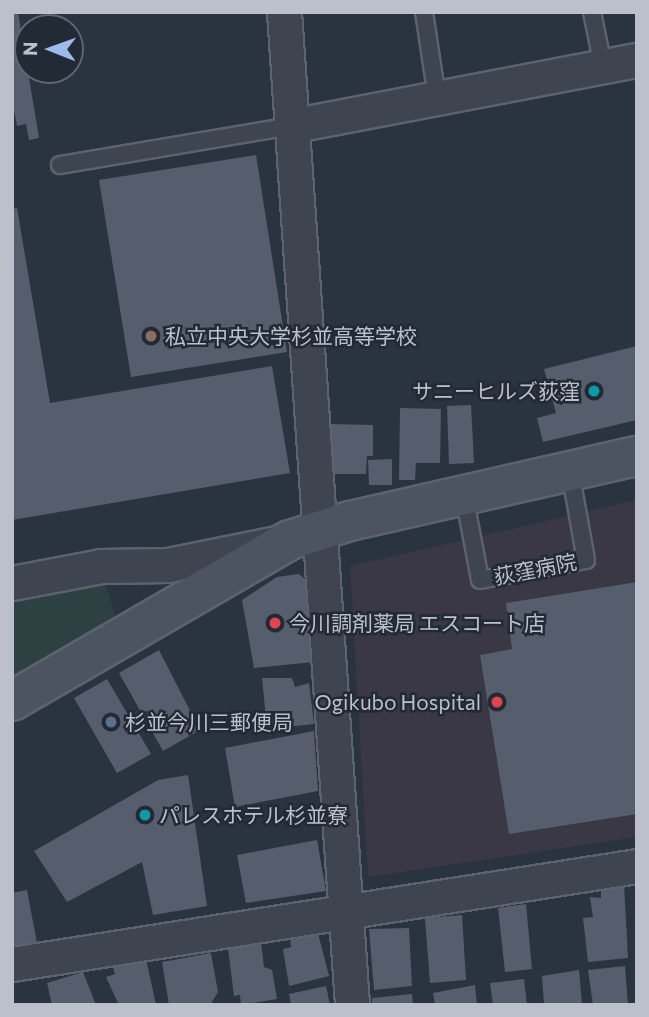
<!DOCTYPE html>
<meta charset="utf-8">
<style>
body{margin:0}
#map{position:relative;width:649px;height:1017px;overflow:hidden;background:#2a3340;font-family:Commissioner,"Noto Sans JP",sans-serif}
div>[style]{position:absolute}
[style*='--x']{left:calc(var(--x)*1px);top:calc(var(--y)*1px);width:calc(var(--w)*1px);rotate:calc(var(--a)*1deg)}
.medical>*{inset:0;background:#3a3845}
.green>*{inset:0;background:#2d4042}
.building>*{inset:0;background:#565e6d}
.roads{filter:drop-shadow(2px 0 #5c636d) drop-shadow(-2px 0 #5c636d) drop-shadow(0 2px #5c636d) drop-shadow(0 -2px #5c636d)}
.lane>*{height:16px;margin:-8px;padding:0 8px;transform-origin:8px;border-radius:8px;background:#3e4550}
.street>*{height:33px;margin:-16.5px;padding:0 16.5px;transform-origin:16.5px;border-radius:16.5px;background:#3e4550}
.secondary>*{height:38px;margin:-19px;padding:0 19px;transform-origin:19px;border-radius:19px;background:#4c5462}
.dots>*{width:19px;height:19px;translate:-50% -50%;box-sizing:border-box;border:4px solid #222a35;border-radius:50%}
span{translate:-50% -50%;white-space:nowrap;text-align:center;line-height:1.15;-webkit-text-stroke:5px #222a35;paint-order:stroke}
.poi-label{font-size:21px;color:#bbc0ca}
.left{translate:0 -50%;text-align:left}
.right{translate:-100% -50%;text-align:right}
.street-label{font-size:21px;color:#bbc0ca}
.frame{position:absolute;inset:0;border:14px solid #bbc0ca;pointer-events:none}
.north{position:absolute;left:14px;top:14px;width:70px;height:70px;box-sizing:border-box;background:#222a35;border:2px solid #5f6671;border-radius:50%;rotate:271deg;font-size:19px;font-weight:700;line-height:28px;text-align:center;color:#bbc0ca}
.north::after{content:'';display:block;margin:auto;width:24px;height:32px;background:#9dbaed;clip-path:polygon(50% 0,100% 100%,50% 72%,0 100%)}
</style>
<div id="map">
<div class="medical">
<div style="clip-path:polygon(637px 500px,637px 837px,368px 877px,350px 566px)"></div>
</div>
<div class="green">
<div style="clip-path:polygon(98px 584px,106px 585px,117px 621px,12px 679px,12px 601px)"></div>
</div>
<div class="building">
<div style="clip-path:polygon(12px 12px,18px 12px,39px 138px,29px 140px,26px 124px,17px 126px,12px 99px)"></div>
<div style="clip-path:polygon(256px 155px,287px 352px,131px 377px,99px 180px)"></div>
<div style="clip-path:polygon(17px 208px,50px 403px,272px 366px,290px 473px,12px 520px,12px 209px)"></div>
<div style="clip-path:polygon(637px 346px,637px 420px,543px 442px,537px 418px,556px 413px,544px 369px)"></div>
<div style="clip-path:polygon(471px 405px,474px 463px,449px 464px,447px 406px)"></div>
<div style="clip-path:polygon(400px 408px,441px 409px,440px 463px,416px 463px,415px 480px,399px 480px)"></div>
<div style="clip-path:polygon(330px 424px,373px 425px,373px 456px,367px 456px,366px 474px,329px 474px)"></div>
<div style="clip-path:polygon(392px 459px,392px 485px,369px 485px,368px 460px)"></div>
<div style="clip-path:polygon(299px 574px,306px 580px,314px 662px,254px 668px,242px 600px,277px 577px)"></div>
<div style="clip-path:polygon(637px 582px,637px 814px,509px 834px,480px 655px,512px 649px,506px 603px)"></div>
<div style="clip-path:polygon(159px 650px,200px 730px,163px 751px,119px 673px)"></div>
<div style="clip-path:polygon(262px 678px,292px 678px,295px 687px,309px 683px,314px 724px,267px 729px)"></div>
<div style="clip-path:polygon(107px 679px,151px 754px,117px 773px,74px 698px)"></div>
<div style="clip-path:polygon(314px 731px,318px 791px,235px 807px,225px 748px)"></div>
<div style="clip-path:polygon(188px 775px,207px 906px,153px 915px,142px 862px,67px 902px,34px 851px,158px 780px)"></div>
<div style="clip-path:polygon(317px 840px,326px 891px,246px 903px,237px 855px)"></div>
<div style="clip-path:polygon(624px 883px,628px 958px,588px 962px,583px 918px,593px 917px,590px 897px,601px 898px,601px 888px)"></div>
<div style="clip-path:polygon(27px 890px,37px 943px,12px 946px,12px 893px)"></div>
<div style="clip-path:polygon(526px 904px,532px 969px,505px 972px,498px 908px)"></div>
<div style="clip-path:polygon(462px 915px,466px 980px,430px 983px,425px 918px)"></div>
<div style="clip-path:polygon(409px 928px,412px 986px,374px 990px,369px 929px)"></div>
<div style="clip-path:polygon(318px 933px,329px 976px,289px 986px,283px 949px,291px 947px,290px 938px)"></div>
<div style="clip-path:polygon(261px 942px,264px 967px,272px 970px,277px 999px,241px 1005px,240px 995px,234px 996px,228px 948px)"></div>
<div style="clip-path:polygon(211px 953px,218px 992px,210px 1005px,169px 1005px,162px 962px)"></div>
<div style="clip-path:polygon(146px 959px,156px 1005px,119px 1005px,106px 977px,115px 974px,113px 967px)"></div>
<div style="clip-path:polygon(625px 966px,628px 1005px,593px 1005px,588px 970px)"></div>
<div style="clip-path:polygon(579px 970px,582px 1005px,544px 1005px,542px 976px)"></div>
<div style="clip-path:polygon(83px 972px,96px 1005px,52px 1005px,47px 983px)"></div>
<div style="clip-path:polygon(524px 979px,527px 1005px,493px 1005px,490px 983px)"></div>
<div style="clip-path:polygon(475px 985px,477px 1005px,435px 1005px,433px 993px)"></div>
<div style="clip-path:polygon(326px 986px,330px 1005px,291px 1005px,289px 994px)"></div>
<div style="clip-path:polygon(412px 994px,413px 1005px,372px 1005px,372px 998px)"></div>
</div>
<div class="roads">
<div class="lane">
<div style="--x:424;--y:12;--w:87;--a:81.4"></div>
<div style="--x:592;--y:12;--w:55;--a:78.5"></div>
<div style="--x:60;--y:165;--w:233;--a:-9.6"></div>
<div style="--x:464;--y:495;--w:86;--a:79.3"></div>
<div style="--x:480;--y:580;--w:108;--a:-10.7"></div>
<div style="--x:586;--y:560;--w:90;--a:-100.2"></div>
</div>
<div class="street">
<div style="--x:284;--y:12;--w:995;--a:86.08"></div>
<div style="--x:290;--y:126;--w:353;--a:-10.8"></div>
<div style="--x:12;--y:583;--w:91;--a:-10.8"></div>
<div style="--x:101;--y:566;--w:67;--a:-0.9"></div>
<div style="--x:168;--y:565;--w:110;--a:-11.5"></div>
<div style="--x:12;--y:964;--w:633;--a:-8.91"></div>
</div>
<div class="secondary">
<div style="--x:12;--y:701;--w:321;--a:-30.1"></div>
<div style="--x:290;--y:540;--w:63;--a:-17.6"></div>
<div style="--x:350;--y:521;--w:294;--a:-12.8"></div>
</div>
</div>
<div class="dots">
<div style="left:151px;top:336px;background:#8d6e63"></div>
<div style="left:594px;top:391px;background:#0f9aa8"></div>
<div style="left:275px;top:623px;background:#e0444e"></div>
<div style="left:497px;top:702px;background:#e0444e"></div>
<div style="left:111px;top:722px;background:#5c6f8a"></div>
<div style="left:145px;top:815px;background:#0f9aa8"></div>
</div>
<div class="poi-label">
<span class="left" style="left:165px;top:336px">私立中央大学杉並高等学校</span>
<span class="right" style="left:580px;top:391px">サニーヒルズ荻窪</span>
<span class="left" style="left:289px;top:623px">今川調剤薬局 エスコート店</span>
<span class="right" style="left:481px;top:702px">Ogikubo Hospital</span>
<span class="left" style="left:125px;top:722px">杉並今川三郵便局</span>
<span class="left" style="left:159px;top:815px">パレスホテル杉並寮</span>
</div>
<div class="street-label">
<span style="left:535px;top:569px;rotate:-11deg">荻窪病院</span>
</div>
<div class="frame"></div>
<div class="north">N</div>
</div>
